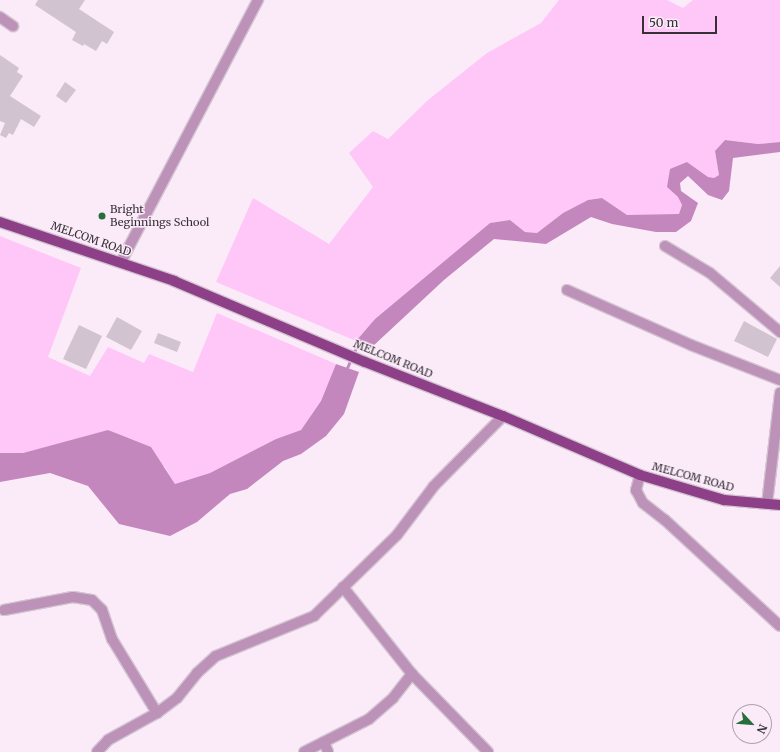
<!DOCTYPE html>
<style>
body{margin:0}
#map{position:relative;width:780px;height:752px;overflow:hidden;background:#fbebf9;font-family:Merriweather,serif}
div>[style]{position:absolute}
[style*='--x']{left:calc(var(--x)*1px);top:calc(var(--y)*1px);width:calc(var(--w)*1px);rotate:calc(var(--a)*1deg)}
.green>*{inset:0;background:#fec7f8}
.water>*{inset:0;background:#c387be}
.stream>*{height:3px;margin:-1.5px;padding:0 1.5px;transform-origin:1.5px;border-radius:1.5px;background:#c387be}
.building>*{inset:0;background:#d1c3cf}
.roads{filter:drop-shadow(1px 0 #d4c6d2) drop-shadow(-1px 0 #d4c6d2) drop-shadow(0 1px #d4c6d2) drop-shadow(0 -1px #d4c6d2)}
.minor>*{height:10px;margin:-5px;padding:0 5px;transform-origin:5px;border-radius:5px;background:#bd92b9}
.major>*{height:10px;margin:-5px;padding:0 5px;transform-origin:5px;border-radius:5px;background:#8d4088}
.dots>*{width:11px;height:11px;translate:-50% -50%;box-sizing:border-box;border:2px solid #fbebf9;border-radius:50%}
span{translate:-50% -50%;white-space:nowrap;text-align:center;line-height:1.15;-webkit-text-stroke:3px #fbebf9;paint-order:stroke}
.poi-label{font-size:11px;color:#373137}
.left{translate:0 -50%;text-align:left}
.street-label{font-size:11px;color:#373137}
.north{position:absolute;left:732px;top:704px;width:40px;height:40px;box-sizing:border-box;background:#fbebf9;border:1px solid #ada1ab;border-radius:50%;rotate:116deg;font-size:11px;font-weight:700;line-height:16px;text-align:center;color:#373137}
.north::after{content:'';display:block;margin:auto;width:14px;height:18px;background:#276e3b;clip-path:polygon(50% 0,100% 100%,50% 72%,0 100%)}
.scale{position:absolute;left:642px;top:16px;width:75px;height:18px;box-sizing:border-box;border:2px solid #373137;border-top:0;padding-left:5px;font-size:12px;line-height:14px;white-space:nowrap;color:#373137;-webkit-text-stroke:3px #fbebf9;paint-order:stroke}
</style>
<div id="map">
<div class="green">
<div style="clip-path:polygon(559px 0,667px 0,683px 8px,693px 0,780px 0,780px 142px,758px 144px,725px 140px,715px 151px,719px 175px,714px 178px,708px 177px,687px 162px,667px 187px,678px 197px,682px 205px,679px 215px,627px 215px,602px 198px,588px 200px,563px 213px,537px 233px,525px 232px,510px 220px,490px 223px,375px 319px,356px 341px,216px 282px,253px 198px,329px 244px,373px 187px,349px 153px,373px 131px,388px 139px,428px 100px,487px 53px,541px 23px)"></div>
<div style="clip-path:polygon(0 236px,81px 268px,48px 357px,90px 376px,108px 347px,144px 363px,149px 354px,193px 372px,217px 313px,336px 364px,321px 401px,301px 430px,276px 439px,210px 473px,175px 484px,165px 467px,109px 430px,23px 453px,0 453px)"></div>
</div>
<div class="water">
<div style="clip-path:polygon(725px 140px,758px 144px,780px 142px,780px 152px,733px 158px,729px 191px,722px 200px,708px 195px,688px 176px,680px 183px,681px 191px,698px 203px,691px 221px,676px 232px,656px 232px,612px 224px,591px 217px,546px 244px,494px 239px,444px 280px,372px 347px,356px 341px,375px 319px,490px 223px,510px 220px,525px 232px,537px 233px,563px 213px,588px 200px,602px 198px,627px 215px,679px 214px,682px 205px,678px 197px,667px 187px,670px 169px,687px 162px,708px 177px,714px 178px,719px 175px,715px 151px)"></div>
<div style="clip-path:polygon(336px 364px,359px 372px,344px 414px,326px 436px,301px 454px,283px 461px,247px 489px,230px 494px,197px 522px,170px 536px,119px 524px,88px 486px,50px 473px,0 482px,0 453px,23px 453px,108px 430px,151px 447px,175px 484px,210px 473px,276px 439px,301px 430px,321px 401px)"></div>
</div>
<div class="stream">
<div style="--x:346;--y:370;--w:27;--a:-66"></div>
<div style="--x:357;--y:345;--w:6;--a:-39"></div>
</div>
<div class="building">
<div style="clip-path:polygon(38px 0,85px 0,79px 9px,114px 32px,107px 44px,102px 41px,96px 51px,84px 44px,83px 46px,72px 40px,76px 32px,35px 5px)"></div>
<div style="clip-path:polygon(0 55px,19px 68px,17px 72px,23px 76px,10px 96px,41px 116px,34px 127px,21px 119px,13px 135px,9px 133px,6px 138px,0 135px,5px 123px,0 121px)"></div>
<div style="clip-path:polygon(65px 82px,76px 90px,66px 103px,56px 96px)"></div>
<div style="clip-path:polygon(780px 266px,780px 287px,770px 278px)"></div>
<div style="clip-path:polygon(117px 317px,142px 331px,131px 350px,106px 337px)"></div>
<div style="clip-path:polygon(744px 321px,777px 339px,768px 357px,734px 341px)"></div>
<div style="clip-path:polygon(79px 325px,102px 336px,86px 369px,63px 359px)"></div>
<div style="clip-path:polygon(158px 333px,181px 342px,177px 352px,154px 343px)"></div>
</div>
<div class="roads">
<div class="minor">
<div style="--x:0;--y:17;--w:16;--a:35"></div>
<div style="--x:665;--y:246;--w:52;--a:31"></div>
<div style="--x:710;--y:273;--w:92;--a:40.1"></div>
<div style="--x:121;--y:262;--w:296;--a:-62.4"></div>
<div style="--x:567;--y:290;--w:136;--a:23.9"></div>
<div style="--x:691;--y:345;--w:96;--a:21.5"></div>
<div style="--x:640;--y:475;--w:16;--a:105"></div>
<div style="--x:636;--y:490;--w:15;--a:62"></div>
<div style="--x:643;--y:503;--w:28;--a:38"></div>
<div style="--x:665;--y:520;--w:156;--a:42.7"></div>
<div style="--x:767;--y:504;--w:112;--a:-83.3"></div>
<div style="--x:343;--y:587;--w:111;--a:51.6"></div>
<div style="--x:412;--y:674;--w:109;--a:45.7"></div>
<div style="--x:4;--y:610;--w:70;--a:-10.7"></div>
<div style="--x:73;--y:597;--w:19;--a:9"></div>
<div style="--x:92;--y:600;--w:14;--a:45"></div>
<div style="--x:102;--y:610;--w:31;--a:71"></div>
<div style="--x:112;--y:639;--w:87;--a:58.7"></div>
<div style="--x:324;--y:742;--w:11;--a:68"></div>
<div style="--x:97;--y:752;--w:16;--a:-47"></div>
<div style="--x:108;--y:740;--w:56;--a:-28.9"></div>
<div style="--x:157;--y:713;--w:25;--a:-37"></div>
<div style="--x:177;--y:698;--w:32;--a:-51"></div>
<div style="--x:197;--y:673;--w:25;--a:-42"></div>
<div style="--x:216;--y:656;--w:106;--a:-22.2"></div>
<div style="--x:314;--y:616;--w:116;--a:-44.3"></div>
<div style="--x:397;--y:535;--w:61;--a:-52.9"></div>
<div style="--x:434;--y:486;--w:98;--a:-45.4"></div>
<div style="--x:304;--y:752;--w:73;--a:-26.9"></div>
<div style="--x:369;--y:719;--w:32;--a:-41"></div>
<div style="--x:393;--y:698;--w:31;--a:-52"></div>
</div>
<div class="major">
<div style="--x:0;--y:222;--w:184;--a:18.7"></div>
<div style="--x:174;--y:281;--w:207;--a:23"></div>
<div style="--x:365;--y:362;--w:148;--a:21.4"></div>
<div style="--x:503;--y:416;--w:149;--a:23.3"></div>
<div style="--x:640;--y:475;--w:88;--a:16.6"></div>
<div style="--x:724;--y:500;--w:56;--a:5.1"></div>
</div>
</div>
<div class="dots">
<div style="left:102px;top:216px;background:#276e3b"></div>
</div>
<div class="poi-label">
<span class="left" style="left:110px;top:216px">Bright<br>Beginnings School</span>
</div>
<div class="street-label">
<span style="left:91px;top:239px;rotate:19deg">MELCOM ROAD</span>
<span style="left:393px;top:359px;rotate:22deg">MELCOM ROAD</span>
<span style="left:693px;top:477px;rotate:15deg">MELCOM ROAD</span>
</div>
<div class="north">N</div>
<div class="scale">50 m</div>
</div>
